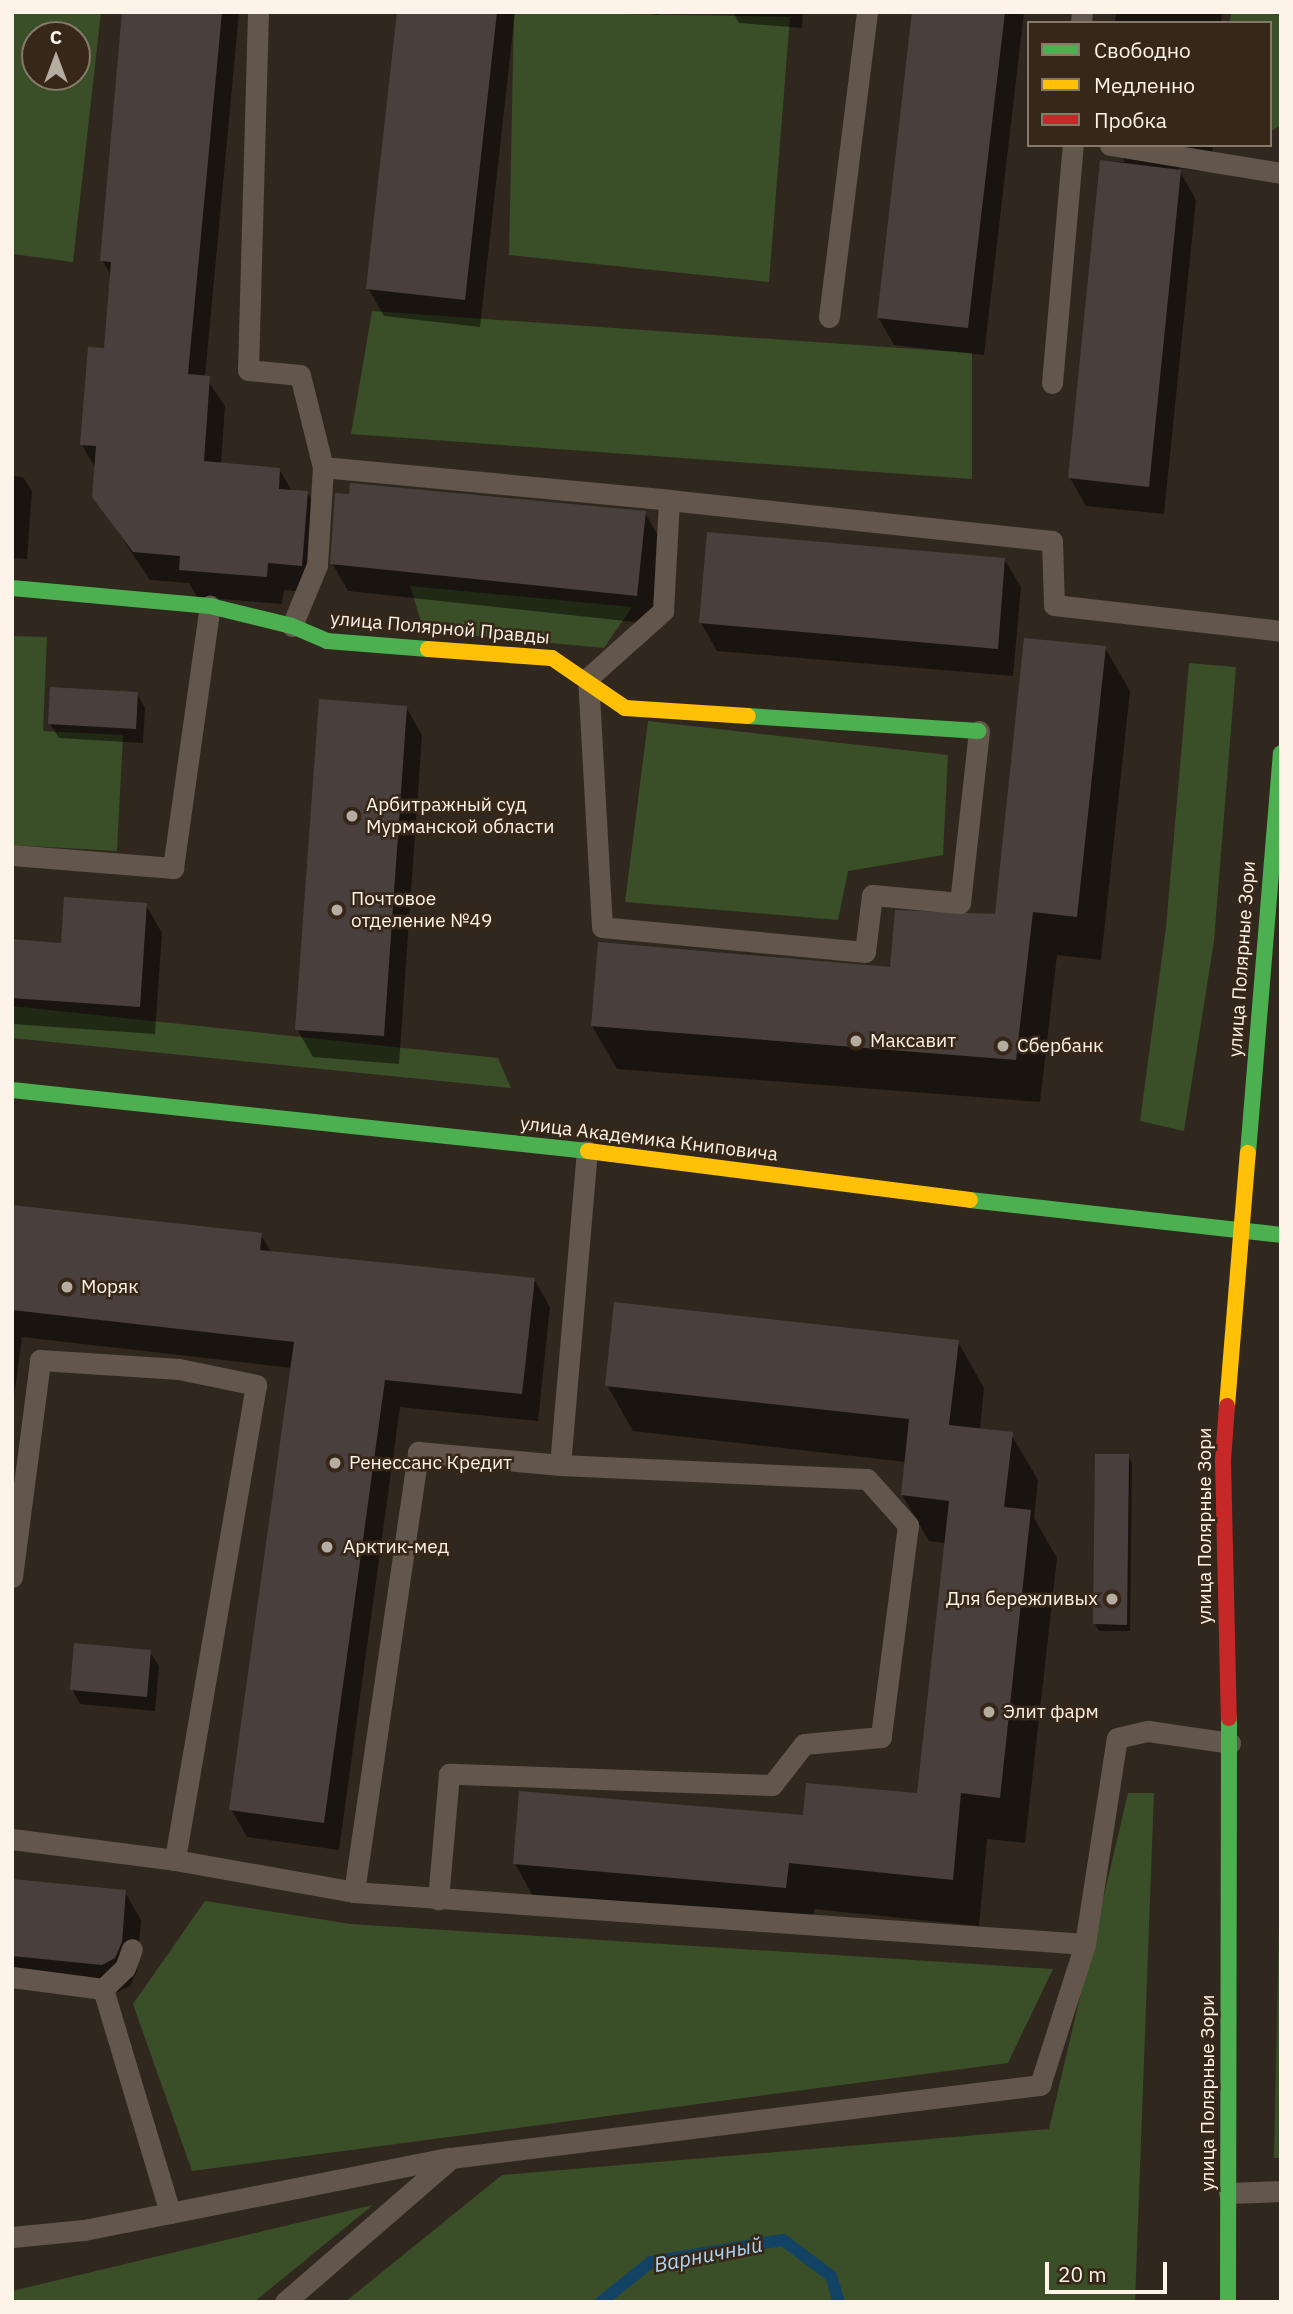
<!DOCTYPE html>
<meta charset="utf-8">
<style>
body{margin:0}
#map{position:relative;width:1293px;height:2314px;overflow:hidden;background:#30271f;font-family:"IBM Plex Sans",sans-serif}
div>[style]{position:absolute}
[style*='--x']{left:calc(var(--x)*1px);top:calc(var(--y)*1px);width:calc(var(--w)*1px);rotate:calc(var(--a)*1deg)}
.green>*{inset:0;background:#3a4e27}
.shadow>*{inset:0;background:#0007}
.stream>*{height:12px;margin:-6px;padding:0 6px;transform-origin:6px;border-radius:6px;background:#134364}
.building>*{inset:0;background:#49403e}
.lane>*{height:21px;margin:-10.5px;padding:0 10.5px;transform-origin:10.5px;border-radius:10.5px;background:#62564d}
.fast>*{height:16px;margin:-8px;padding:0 8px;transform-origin:8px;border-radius:8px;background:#4caf50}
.slow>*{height:16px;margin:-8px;padding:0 8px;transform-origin:8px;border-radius:8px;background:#ffc107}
.jam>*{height:16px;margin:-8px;padding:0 8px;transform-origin:8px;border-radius:8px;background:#c62828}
.dots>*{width:19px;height:19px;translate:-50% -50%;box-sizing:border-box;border:4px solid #372718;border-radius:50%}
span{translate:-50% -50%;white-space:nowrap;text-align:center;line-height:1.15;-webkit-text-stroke:5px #372718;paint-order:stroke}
.street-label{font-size:19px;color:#fdf3e9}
.poi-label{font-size:19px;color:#fdf3e9}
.left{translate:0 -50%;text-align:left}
.right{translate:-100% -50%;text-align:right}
.water-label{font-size:21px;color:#abd6fa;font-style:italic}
.frame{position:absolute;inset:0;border:14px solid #fdf3e9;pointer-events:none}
.legend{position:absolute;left:1027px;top:21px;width:245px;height:126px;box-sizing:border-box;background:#372718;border:2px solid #86796c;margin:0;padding:9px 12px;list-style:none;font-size:21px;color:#fdf3e9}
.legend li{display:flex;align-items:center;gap:14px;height:35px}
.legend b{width:35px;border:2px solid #86796c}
.north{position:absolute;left:21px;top:21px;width:70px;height:70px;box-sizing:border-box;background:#372718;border:2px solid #86796c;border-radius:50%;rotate:0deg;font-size:19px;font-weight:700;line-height:28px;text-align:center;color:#fdf3e9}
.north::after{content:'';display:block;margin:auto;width:24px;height:32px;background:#b5aca2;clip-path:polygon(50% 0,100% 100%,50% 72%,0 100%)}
.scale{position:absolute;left:1045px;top:2262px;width:122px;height:32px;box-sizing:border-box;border:4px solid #fdf3e9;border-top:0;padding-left:9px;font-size:21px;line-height:24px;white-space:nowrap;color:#fdf3e9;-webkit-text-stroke:5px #372718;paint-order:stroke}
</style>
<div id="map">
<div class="green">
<div style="clip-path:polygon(evenodd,12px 12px,101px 12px,73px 262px,12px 254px,12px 12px,77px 35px,77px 77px,35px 77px,35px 35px,77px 35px)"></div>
<div style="clip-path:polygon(514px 12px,790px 17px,769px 282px,509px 255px)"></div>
<div style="clip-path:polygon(1232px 12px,1281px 12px,1281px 125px,1270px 132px,1270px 23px,1229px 23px)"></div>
<div style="clip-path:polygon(372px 311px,972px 353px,972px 479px,351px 434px)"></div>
<div style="clip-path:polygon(410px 586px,632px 607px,604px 648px,424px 631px)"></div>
<div style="clip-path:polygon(12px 636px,47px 637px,43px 731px,123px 735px,117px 851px,12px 845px)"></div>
<div style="clip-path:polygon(1189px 663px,1236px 667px,1214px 941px,1184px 1131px,1140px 1121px,1166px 927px)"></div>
<div style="clip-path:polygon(648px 721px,948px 755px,943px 855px,848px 871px,838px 920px,625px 902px)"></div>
<div style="clip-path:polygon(12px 1006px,498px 1058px,511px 1088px,12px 1038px)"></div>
<div style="clip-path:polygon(1128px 1793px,1154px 1793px,1135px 2302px,345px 2302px,502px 2175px,1049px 2129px)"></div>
<div style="clip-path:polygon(1281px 1829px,1281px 2158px,1274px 2158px)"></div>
<div style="clip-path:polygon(205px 1901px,351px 1924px,1053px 1969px,1008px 2063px,192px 2171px,133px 2004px)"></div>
<div style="clip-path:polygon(373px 2205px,254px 2302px,12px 2302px,12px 2291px)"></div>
</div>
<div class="shadow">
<div style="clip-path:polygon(124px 12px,239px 12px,205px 377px,225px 406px,221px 464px,279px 469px,292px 491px,307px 492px,323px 520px,317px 593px,284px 590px,282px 604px,197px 597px,189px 583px,150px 580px,94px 496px,96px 469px,82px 445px,106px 350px,112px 277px,102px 260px)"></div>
<div style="clip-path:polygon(399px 12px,515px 12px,480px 327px,384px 316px,368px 288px)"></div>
<div style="clip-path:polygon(629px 12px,659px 12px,659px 15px)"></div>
<div style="clip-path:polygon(733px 12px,803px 12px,802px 28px,739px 23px)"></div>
<div style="clip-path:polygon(914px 12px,1024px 12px,984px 355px,894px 345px,878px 317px)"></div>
<div style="clip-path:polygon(1116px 12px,1222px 12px,1221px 23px,1115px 23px)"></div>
<div style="clip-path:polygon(1115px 145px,1213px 145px,1212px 156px,1201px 155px,1199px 171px,1178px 168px,1196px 200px,1164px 514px,1086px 506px,1070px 478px,1102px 161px,1125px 162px)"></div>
<div style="clip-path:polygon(12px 476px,23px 477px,32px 491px,27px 559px,12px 558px)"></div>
<div style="clip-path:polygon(351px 495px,645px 513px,661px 541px,653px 624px,348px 591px,332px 563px)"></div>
<div style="clip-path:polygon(1004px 559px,1021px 587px,1013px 676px,717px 651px,701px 623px)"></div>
<div style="clip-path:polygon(1105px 648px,1130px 691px,1101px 960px,1057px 955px,1040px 1102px,617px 1069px,592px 1026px,891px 969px,996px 916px)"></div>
<div style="clip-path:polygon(137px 694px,145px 708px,143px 743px,59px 738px,50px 724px)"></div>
<div style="clip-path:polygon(406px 707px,422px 735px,399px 1064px,313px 1057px,297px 1029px)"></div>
<div style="clip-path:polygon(146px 905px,162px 933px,155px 1034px,12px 1024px,12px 941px,62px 945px)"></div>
<div style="clip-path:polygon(12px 1207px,261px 1235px,271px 1252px,534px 1279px,550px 1307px,538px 1421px,400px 1407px,339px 1850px,247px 1837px,231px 1809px,292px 1368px,22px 1337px,12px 1413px)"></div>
<div style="clip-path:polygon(958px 1342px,984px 1388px,980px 1430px,1011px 1434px,1038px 1480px,1034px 1518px,1057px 1558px,1025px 1843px,987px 1839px,979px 1926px,814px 1909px,812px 1934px,541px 1910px,515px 1864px,918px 1795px,946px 1543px,929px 1541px,902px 1495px,906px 1462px,633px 1431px,607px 1385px)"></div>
<div style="clip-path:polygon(1128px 1456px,1132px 1463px,1130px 1631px,1099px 1631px,1095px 1624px)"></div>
<div style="clip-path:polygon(150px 1652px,159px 1666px,155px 1711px,80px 1704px,72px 1689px)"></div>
<div style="clip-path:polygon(12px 1881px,125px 1892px,141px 1920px,137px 1971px,130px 1986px,118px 1992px,12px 1981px)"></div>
</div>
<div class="stream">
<div style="--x:601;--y:2302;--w:64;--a:-38.7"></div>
<div style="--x:651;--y:2262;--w:134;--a:-9.5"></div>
<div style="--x:783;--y:2240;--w:60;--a:36.9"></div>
<div style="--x:831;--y:2276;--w:27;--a:73"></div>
</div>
<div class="building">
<div style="clip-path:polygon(122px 12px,222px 12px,188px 374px,210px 376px,204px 461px,280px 468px,279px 489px,308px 491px,302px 566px,268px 563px,267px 577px,179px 570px,180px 556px,133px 552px,92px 497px,96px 446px,80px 445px,88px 347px,104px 348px,111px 262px,100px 261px)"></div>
<div style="clip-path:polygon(397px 12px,497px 12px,465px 300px,366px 289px)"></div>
<div style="clip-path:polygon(912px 12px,1005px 12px,968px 328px,877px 318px)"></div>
<div style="clip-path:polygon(1100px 160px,1181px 170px,1149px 487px,1068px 478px)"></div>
<div style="clip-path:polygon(350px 483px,646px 511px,637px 596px,330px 564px,335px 493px,349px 494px)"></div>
<div style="clip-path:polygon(707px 532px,1005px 558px,998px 649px,699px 623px)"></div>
<div style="clip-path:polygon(1024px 638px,1106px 646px,1077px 917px,1033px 912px,1016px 1060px,591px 1026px,598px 942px,890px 967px,895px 910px,995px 914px)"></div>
<div style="clip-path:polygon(50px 687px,138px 692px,136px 729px,48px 724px)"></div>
<div style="clip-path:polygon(319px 699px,407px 706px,384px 1036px,295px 1030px)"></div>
<div style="clip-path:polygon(64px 897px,147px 903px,140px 1007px,12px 998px,12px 939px,61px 943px)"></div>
<div style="clip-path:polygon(12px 1205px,262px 1233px,260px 1250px,535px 1278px,522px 1394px,385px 1380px,324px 1823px,229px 1810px,294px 1342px,12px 1310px)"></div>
<div style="clip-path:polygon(614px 1302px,959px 1340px,949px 1425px,1013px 1432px,1004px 1507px,1031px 1510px,1000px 1798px,961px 1793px,953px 1880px,789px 1863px,786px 1888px,513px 1864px,519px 1791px,803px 1815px,806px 1783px,917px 1793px,949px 1501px,901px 1495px,909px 1419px,605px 1386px)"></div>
<div style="clip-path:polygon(1095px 1454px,1129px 1454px,1127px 1625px,1093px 1624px)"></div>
<div style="clip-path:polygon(74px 1643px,151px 1650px,147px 1697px,70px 1690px)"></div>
<div style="clip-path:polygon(12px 1879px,126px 1890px,122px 1942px,115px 1958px,102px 1965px,12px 1956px)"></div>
</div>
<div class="lane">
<div style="--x:258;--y:12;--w:358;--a:91.6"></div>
<div style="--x:248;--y:370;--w:52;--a:5.5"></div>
<div style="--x:300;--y:375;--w:95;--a:76"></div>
<div style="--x:323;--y:467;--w:98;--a:93.5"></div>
<div style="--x:317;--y:565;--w:66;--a:112.3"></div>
<div style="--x:1081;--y:23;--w:11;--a:-85"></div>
<div style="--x:1110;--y:145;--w:173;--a:9.3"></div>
<div style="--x:829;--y:317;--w:307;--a:-82.9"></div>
<div style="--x:1052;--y:383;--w:239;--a:-85"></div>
<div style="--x:323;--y:467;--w:348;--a:5.4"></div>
<div style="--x:979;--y:731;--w:173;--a:96.3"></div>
<div style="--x:960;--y:903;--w:88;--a:-174.8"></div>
<div style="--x:872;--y:895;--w:57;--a:97"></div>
<div style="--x:865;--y:952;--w:264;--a:-174.6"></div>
<div style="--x:602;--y:927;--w:249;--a:-93.2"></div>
<div style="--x:588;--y:678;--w:101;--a:-41.8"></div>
<div style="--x:663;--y:611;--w:111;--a:-86.9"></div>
<div style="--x:669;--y:500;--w:385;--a:6.1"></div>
<div style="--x:1052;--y:541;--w:64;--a:88.2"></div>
<div style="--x:1054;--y:605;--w:228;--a:6.5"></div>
<div style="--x:12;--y:855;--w:162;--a:4.6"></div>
<div style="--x:173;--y:868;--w:265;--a:-82"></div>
<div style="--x:560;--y:1465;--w:315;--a:-85.1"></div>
<div style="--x:12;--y:1577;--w:219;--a:-82.6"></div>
<div style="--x:40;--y:1360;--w:139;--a:3.7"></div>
<div style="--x:179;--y:1369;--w:79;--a:11.7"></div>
<div style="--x:256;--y:1385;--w:482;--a:99.7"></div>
<div style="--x:12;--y:1839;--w:164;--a:7.3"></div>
<div style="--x:175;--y:1860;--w:182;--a:10.1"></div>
<div style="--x:354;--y:1892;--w:733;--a:4.07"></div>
<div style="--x:1085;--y:1944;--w:208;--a:-81.2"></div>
<div style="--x:1117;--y:1738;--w:32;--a:-13"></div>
<div style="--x:1148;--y:1731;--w:83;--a:8.3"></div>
<div style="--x:354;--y:1892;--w:445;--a:-81.7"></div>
<div style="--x:418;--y:1452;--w:143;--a:5.2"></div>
<div style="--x:560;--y:1465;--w:307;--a:2.6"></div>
<div style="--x:867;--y:1479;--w:62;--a:48.3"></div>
<div style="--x:908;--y:1525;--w:214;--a:97.3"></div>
<div style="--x:881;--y:1737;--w:77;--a:174.8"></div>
<div style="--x:804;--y:1744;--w:52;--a:128"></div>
<div style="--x:772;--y:1785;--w:323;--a:-178"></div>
<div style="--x:449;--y:1774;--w:126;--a:95"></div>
<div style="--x:12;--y:1977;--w:92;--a:7.5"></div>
<div style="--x:103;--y:1989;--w:234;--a:73.3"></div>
<div style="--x:103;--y:1989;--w:30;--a:-44"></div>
<div style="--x:125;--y:1968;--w:20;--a:-70"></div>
<div style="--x:1229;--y:2193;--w:52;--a:-2.2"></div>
<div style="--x:12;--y:2237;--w:72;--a:-5.6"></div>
<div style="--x:84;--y:2230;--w:372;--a:-11.2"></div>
<div style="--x:285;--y:2302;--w:220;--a:-40.9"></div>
<div style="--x:451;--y:2158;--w:594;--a:-7.07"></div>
<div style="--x:1040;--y:2085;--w:148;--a:-72.3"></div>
</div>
<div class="fast">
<div style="--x:12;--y:588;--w:199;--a:5.2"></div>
<div style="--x:210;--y:606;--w:84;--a:13.7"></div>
<div style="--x:292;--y:626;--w:38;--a:23"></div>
<div style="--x:327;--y:641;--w:101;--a:4.5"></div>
<div style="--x:748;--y:716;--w:231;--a:3.7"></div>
<div style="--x:12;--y:1090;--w:579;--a:6.05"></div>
<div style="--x:1248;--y:1153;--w:401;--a:-85.3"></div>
<div style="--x:970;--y:1200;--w:313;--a:6.4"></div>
<div style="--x:1228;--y:2302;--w:584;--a:-89.9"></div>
</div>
<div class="slow">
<div style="--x:428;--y:649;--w:124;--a:4.2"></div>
<div style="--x:552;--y:658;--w:88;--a:34.4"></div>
<div style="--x:625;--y:708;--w:123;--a:3.7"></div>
<div style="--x:588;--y:1151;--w:385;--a:7.3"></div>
<div style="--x:1227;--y:1406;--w:254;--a:-85.3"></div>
</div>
<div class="jam">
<div style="--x:1227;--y:1406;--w:55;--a:94.2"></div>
<div style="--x:1223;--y:1461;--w:257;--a:88.7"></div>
</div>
<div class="dots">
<div style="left:352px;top:816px;background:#b5aca2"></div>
<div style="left:337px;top:910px;background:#b5aca2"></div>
<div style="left:856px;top:1041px;background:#b5aca2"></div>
<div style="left:1003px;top:1046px;background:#b5aca2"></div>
<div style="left:67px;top:1287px;background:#b5aca2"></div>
<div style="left:335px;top:1463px;background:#b5aca2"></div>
<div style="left:327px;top:1547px;background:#b5aca2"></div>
<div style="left:1112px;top:1599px;background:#b5aca2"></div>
<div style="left:989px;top:1712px;background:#b5aca2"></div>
</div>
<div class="street-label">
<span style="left:440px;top:628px;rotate:5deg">улица Полярной Правды</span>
<span style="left:1242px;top:959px;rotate:-86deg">улица Полярные Зори</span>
<span style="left:649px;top:1139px;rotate:7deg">улица Академика Книповича</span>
<span style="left:1205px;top:1526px;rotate:-90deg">улица Полярные Зори</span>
<span style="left:1208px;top:2093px;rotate:-90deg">улица Полярные Зори</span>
</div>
<div class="poi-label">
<span class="left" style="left:366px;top:816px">Арбитражный суд<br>Мурманской области</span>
<span class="left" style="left:351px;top:910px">Почтовое<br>отделение №49</span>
<span class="left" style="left:870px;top:1041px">Максавит</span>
<span class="left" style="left:1017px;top:1046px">Сбербанк</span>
<span class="left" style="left:81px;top:1287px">Моряк</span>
<span class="left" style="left:349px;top:1463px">Ренессанс Кредит</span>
<span class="left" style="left:343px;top:1547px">Арктик-мед</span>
<span class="right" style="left:1098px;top:1599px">Для бережливых</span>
<span class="left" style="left:1003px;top:1712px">Элит фарм</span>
</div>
<div class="water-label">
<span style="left:708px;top:2254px;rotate:-11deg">Варничный</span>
</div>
<div class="frame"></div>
<ul class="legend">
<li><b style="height:9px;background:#4caf50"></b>Свободно</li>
<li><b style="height:9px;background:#ffc107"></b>Медленно</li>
<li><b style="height:9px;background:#c62828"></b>Пробка</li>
</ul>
<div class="north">С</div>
<div class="scale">20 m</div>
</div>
